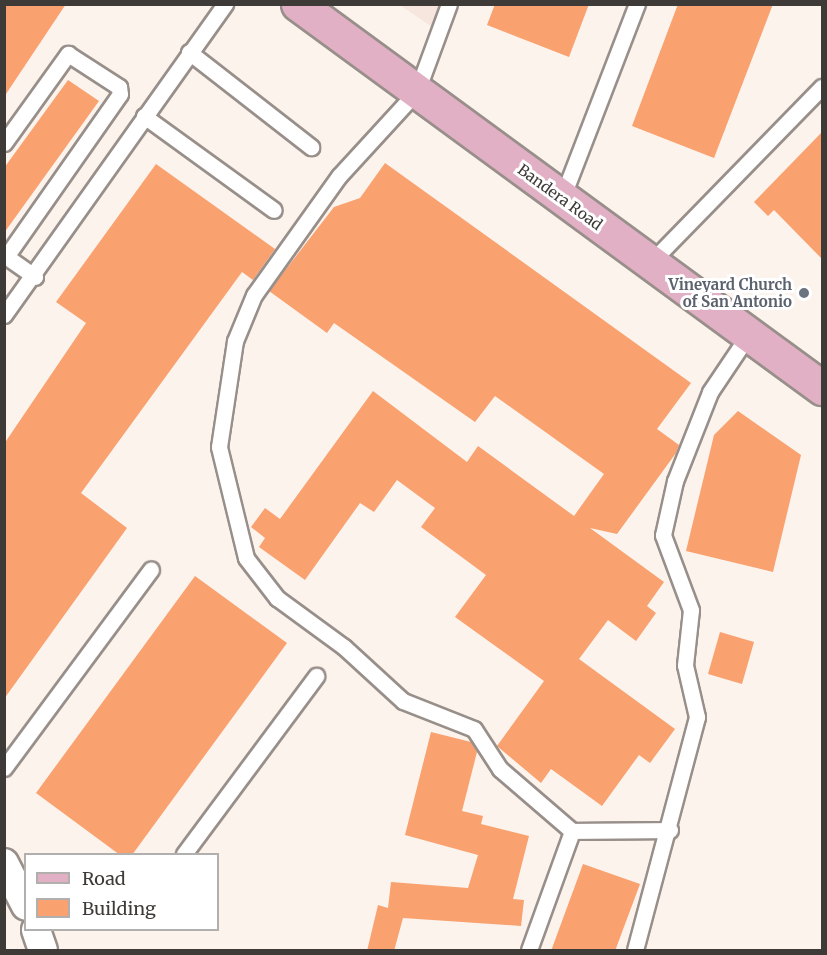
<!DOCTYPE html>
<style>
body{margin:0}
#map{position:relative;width:827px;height:955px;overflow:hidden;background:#fcf3ed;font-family:Merriweather,serif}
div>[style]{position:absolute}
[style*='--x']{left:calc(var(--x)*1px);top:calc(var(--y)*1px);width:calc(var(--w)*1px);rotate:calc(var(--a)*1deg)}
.built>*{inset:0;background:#f6e6dd}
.building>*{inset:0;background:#f9a16f}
.roads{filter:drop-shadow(2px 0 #988f8a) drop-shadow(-2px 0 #988f8a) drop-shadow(0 2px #988f8a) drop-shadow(0 -2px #988f8a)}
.lane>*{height:15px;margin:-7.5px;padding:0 7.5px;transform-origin:7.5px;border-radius:7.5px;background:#fff}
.street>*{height:28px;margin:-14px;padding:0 14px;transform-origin:14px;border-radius:14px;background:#fff}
.primary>*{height:33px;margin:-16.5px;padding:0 16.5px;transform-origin:16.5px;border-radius:16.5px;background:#e1b0c5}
.dots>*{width:16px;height:16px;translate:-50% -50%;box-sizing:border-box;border:3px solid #fff;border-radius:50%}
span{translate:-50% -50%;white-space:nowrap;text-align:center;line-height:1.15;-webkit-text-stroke:6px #fff;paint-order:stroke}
.street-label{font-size:15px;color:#3e3a38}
.worship-label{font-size:15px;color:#5b616d;font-weight:700}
.right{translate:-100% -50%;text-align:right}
.frame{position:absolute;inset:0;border:6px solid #3e3a38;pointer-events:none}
.legend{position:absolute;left:24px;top:853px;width:195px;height:78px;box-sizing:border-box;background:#fff;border:2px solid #b2b0af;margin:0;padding:8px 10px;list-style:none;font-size:18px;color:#3e3a38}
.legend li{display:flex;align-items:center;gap:12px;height:30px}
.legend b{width:30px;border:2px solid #b2b0af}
</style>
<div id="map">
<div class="built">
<div style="clip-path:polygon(400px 5px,444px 5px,435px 29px)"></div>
</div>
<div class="building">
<div style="clip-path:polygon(4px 4px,66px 4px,4px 97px)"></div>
<div style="clip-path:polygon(495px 4px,589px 4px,569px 57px,487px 25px)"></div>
<div style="clip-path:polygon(678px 4px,773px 4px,714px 158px,632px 126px)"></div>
<div style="clip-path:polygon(68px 80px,99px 101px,4px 233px,4px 168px)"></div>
<div style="clip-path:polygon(822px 132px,822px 259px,774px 210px,768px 216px,754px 202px)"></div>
<div style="clip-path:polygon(385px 163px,691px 383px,657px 429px,679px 445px,676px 453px,617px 534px,590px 528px,664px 582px,647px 606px,656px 613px,636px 641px,608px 620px,579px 659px,675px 729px,650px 763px,639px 755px,602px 806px,551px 769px,541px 783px,497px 746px,544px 681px,455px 617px,486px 575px,421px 527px,435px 508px,397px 480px,374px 512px,360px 503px,305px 580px,259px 547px,265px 538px,251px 527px,265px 508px,280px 519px,373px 391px,467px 462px,478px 446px,574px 516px,604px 474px,495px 396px,475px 422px,334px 323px,327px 333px,269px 291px,334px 207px,360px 198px)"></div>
<div style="clip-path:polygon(156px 164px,275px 249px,253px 280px,242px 272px,81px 493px,127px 528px,4px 699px,4px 444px,86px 323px,56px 302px)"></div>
<div style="clip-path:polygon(738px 411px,801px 455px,773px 572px,686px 551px,714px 435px)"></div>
<div style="clip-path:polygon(195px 576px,287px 643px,132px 855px,120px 855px,36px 793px)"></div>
<div style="clip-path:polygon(720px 632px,754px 642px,742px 684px,708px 674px)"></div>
<div style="clip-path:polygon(431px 732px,471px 742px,477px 752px,462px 811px,483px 816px,481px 824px,529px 836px,513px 899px,524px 900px,521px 926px,403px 918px,394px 951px,367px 951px,378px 905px,388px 908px,391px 882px,468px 888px,478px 855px,405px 835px)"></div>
<div style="clip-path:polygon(583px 864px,640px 884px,615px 951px,551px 951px)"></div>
</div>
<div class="roads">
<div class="lane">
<div style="--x:449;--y:4;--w:93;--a:110.2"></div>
<div style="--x:417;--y:91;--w:115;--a:132.5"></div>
<div style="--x:339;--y:176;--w:146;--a:125.5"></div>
<div style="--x:254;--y:295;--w:50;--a:112.4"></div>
<div style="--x:235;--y:341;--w:107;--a:98.6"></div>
<div style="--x:219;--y:447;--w:114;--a:76.3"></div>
<div style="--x:246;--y:558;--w:51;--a:52.2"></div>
<div style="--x:277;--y:598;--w:83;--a:36.2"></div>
<div style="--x:344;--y:647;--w:80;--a:42.5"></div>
<div style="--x:403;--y:701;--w:76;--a:21.5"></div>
<div style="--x:474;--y:729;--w:48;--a:57"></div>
<div style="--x:500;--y:769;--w:95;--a:40.7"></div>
<div style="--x:189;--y:52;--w:155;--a:37.9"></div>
<div style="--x:144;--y:116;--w:160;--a:35.9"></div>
<div style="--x:4;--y:143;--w:110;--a:-54.3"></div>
<div style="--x:68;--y:54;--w:61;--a:32.9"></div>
<div style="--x:119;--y:87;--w:7;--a:82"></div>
<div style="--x:120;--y:94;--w:199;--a:125"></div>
<div style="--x:562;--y:198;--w:208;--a:-68.9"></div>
<div style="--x:4;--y:255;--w:38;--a:35"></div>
<div style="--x:650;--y:263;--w:246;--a:-45.7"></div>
<div style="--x:4;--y:315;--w:382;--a:-54.6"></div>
<div style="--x:4;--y:768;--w:247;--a:-53.5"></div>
<div style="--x:184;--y:854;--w:222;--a:-53.4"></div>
<div style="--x:529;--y:950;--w:127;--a:-70.1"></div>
<div style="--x:572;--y:831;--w:98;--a:-0.6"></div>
<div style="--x:635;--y:950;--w:241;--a:-75.1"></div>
<div style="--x:697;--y:717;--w:53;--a:-103"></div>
<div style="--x:685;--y:665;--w:55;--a:-83.8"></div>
<div style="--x:691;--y:610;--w:80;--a:-110.5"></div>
<div style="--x:663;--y:535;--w:55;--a:-77.5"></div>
<div style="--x:675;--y:481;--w:96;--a:-68.5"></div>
<div style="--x:710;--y:392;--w:70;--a:-56.1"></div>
</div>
<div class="street">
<div style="--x:4;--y:863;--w:48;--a:62.9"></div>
<div style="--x:36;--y:930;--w:21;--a:71"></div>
</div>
<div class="primary">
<div style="--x:298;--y:4;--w:650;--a:36.23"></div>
</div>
</div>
<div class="dots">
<div style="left:804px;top:293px;background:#6b7280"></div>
</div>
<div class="street-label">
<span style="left:560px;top:197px;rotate:36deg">Bandera Road</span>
</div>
<div class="worship-label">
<span class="right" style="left:792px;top:293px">Vineyard Church<br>of San Antonio</span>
</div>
<div class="frame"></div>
<ul class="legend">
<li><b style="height:8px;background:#e1b0c5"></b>Road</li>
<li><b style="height:16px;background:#f9a16f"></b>Building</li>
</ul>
</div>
